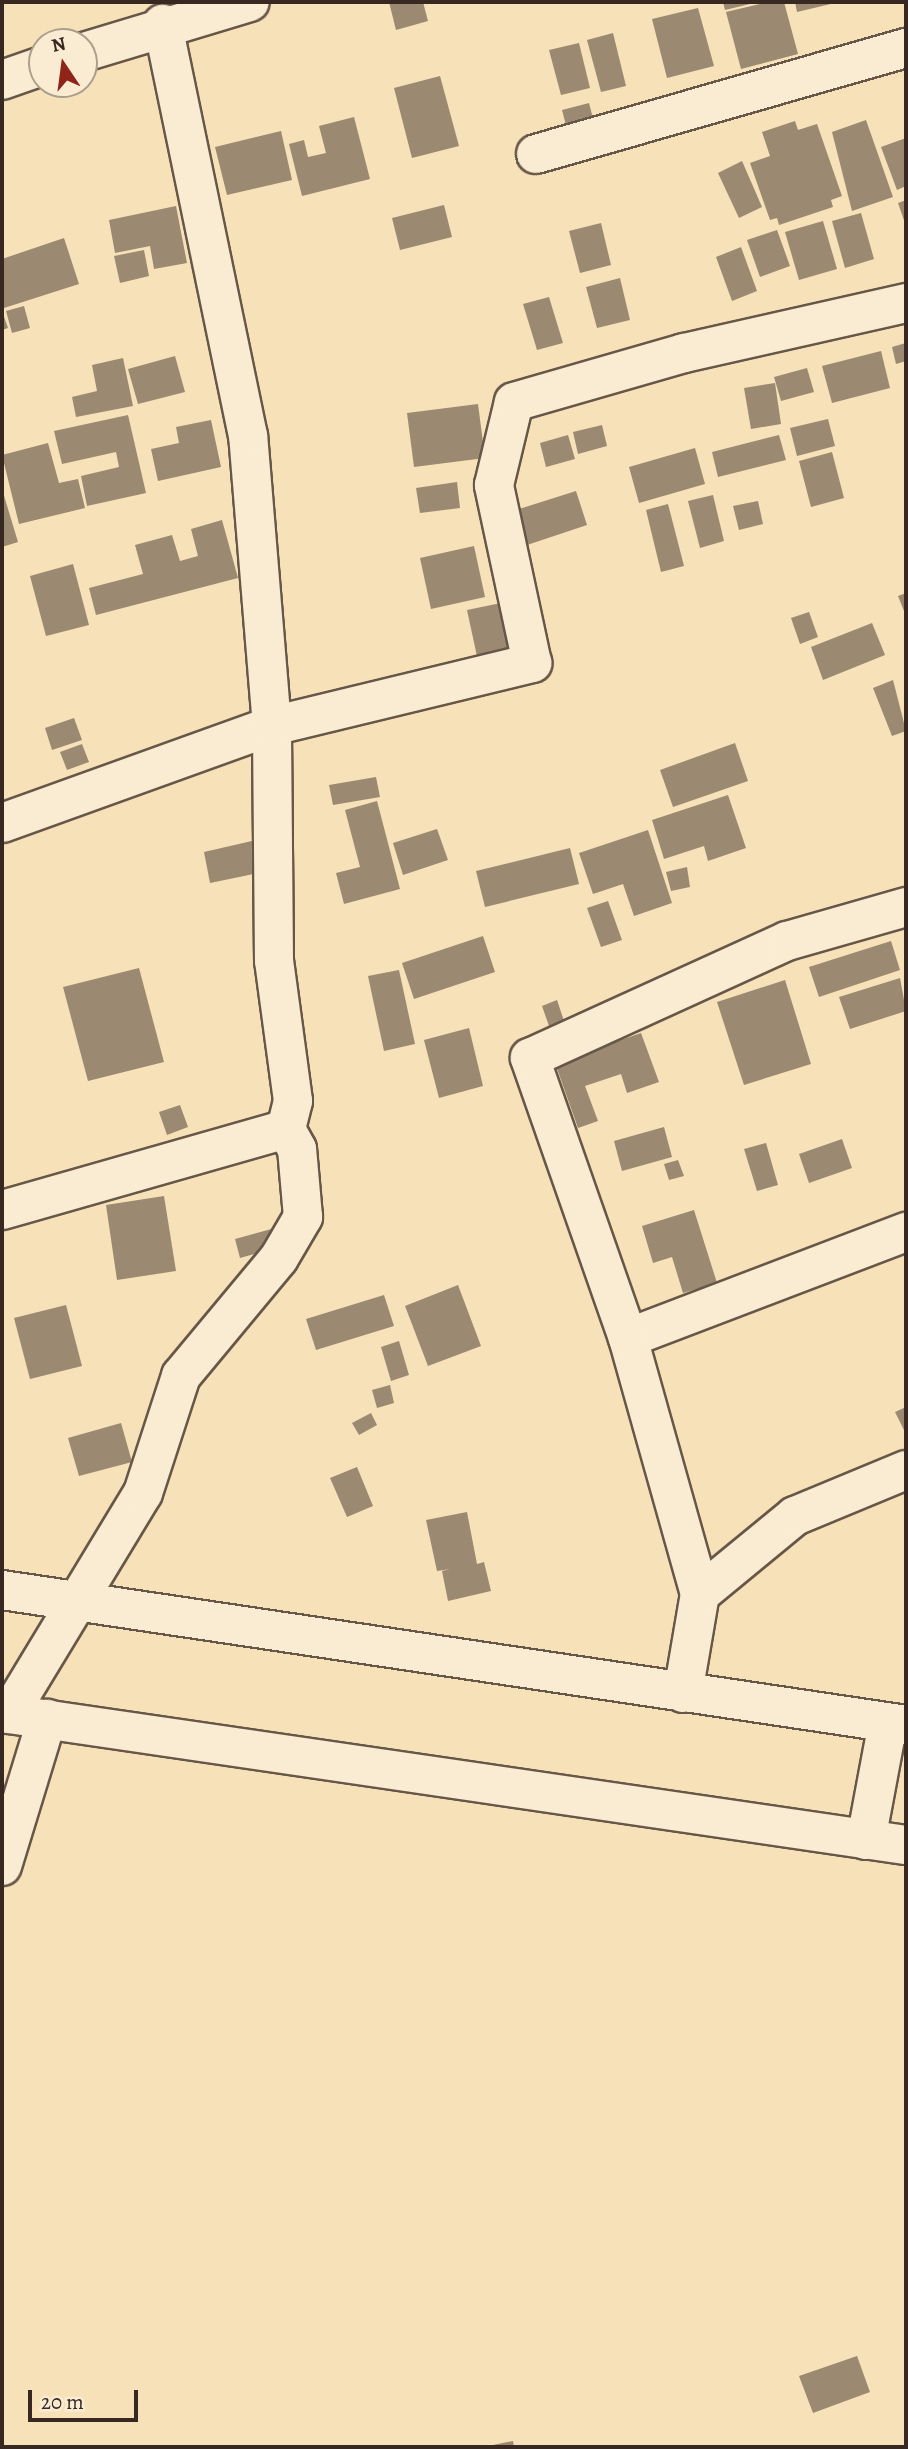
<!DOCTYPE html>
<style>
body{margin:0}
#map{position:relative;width:908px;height:2449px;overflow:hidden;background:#f7e1b9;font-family:Alegreya,serif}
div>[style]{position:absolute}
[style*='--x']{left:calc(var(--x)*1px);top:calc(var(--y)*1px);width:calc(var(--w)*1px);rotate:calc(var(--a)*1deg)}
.building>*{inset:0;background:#9b8971}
.roads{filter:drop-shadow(2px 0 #675748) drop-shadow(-2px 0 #675748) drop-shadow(0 2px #675748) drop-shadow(0 -2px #675748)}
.minor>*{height:38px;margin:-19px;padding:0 19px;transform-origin:19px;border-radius:19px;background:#faecd2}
span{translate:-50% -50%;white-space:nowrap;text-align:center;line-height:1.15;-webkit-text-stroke:5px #faecd2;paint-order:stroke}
.frame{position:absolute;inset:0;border:4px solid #372922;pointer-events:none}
.north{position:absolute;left:28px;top:28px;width:70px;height:70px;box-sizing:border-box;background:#faecd2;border:2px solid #ac9e8c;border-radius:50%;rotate:347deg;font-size:19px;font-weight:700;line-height:28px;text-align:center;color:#372922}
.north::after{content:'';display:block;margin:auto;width:24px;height:32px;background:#8f2418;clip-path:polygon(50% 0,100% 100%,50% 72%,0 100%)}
.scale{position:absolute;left:28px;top:2390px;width:110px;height:32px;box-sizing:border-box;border:4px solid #372922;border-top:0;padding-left:9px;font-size:21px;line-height:24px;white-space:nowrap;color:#372922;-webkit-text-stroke:5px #faecd2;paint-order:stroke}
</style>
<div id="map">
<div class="building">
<div style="clip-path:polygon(389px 2px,423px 2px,428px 21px,396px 30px)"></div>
<div style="clip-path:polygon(723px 2px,754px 2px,754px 3px,725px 10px)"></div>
<div style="clip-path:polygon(768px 2px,784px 2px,798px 54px,741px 69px,726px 12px)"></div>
<div style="clip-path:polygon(795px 2px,834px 2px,835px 3px,797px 12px)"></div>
<div style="clip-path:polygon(698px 8px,714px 66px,667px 78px,652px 19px)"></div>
<div style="clip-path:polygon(613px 33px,626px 86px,601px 92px,587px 40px)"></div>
<div style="clip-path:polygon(579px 43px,590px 88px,561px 95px,549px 50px)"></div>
<div style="clip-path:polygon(440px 76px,459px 146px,412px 158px,394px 88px)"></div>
<div style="clip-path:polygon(589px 103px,595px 126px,568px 133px,562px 110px)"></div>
<div style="clip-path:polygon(354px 117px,370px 179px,302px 196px,289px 144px,304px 140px,308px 157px,326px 153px,319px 126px)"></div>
<div style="clip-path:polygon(866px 120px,893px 197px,852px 211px,832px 132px)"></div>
<div style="clip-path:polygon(795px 121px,798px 130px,817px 124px,842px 196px,831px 200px,833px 207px,779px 225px,777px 218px,770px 220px,750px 163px,770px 156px,762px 132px)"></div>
<div style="clip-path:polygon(281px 131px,292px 180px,227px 195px,215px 147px)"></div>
<div style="clip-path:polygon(906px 138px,906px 186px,897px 190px,881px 147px)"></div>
<div style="clip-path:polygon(742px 161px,762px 207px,739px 218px,718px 173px)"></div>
<div style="clip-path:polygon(906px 200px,906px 226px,898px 203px)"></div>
<div style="clip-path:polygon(444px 205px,452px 237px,400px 250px,392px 218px)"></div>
<div style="clip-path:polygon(176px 206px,187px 263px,154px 269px,150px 246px,115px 253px,109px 220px)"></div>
<div style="clip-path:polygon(861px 213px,874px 259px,845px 268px,832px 221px)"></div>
<div style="clip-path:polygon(823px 221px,837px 269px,799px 280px,785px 232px)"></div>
<div style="clip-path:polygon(601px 223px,611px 265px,580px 273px,569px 231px)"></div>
<div style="clip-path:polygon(777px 230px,790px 266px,760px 277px,747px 240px)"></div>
<div style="clip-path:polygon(64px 238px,79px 284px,4px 308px,2px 259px)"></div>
<div style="clip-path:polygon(741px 247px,757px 291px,732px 301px,716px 257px)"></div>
<div style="clip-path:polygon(144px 250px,149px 276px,120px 283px,114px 256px)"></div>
<div style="clip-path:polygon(620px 278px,630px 320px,597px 328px,586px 287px)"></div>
<div style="clip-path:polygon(549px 297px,563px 343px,537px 350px,523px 304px)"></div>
<div style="clip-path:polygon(24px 306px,30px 328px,12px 333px,6px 311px)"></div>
<div style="clip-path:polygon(2px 311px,8px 328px,2px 330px)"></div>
<div style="clip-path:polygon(906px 343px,906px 361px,896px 364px,892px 347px)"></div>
<div style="clip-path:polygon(881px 351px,890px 388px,832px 403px,822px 366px)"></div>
<div style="clip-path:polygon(175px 356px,185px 392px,138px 404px,128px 369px)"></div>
<div style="clip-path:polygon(123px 358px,133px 406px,76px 417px,72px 397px,97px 391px,92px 365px)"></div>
<div style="clip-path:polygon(807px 368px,814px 392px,781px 401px,774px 377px)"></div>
<div style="clip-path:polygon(775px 383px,781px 424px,751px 429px,744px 388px)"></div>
<div style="clip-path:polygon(478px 404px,485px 458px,414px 467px,407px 413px)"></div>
<div style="clip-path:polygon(128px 415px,146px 493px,87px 506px,81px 476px,119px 467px,116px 452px,62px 464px,54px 431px)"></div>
<div style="clip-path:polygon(828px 419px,835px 446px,797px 456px,790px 428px)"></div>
<div style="clip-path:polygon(211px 420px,221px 467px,158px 481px,151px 449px,179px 443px,176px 427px)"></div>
<div style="clip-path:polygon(602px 425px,607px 446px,578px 454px,573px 432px)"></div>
<div style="clip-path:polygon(568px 435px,575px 459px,546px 467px,540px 443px)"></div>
<div style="clip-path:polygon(779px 435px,786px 460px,718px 477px,712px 452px)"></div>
<div style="clip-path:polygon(48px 443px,59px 483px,78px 479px,85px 508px,19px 524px,2px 455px)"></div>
<div style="clip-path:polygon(695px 448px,705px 484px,639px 503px,629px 467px)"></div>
<div style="clip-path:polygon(832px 452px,844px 498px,811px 507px,799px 461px)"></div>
<div style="clip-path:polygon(457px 482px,460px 508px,420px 513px,416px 488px)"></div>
<div style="clip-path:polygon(2px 489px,18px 542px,2px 547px)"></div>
<div style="clip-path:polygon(576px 491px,587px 525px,527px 545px,516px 510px)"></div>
<div style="clip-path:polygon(713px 495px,724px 541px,700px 548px,688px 501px)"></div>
<div style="clip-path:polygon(758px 501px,763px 524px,739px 530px,733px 506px)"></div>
<div style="clip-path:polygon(668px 504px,684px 566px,661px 572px,646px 510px)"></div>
<div style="clip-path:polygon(222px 520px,238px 578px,96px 615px,89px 588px,143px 574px,135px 545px,172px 535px,180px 561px,198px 556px,191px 529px)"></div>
<div style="clip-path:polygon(474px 546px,485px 597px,431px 609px,420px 558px)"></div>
<div style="clip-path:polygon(73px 564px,89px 625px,46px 636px,30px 576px)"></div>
<div style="clip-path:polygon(906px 593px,906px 616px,898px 596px)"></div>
<div style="clip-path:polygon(501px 603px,513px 654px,478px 661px,467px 610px)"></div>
<div style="clip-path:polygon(809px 612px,818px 637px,800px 644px,791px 618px)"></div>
<div style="clip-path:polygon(872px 623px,885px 655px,823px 680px,811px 647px)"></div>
<div style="clip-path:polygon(893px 680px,906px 731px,892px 736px,873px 688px)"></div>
<div style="clip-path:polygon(74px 718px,82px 740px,52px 750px,45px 728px)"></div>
<div style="clip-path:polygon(735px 743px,748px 781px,673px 807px,660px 770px)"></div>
<div style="clip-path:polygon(82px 744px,89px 762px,67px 770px,60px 752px)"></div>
<div style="clip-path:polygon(376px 777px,380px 797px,333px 805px,329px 785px)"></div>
<div style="clip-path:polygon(728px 795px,746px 848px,708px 861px,704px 846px,664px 859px,652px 820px)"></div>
<div style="clip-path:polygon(377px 801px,400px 889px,344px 904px,336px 873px,360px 867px,345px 810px)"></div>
<div style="clip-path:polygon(437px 829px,448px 860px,403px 875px,393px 843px)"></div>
<div style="clip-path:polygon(648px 830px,672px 903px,634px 916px,623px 884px,593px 894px,579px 853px)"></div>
<div style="clip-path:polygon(252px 841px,259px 873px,210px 883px,204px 852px)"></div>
<div style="clip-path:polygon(570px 848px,579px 884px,485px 907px,476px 871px)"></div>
<div style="clip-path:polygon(687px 867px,690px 887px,671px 891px,666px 872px)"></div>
<div style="clip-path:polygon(608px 901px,622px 940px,601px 947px,587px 908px)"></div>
<div style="clip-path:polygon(483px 936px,495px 972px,414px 999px,402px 963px)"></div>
<div style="clip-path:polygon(891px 941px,900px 970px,819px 997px,809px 967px)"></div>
<div style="clip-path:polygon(139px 968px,164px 1062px,88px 1081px,63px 987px)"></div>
<div style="clip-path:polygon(399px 970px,415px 1044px,384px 1051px,368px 976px)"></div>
<div style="clip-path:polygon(900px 978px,906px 1011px,850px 1029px,839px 997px)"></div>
<div style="clip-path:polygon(785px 980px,811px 1064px,744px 1085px,717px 1002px)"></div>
<div style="clip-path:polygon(557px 1000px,564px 1021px,549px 1026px,542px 1006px)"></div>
<div style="clip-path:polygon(469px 1028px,483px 1086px,439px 1098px,424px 1040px)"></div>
<div style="clip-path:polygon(641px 1033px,659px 1082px,627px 1093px,621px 1074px,585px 1086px,598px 1121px,578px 1128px,555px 1063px)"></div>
<div style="clip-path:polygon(180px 1105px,188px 1127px,167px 1135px,159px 1112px)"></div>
<div style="clip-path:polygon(664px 1127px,672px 1157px,622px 1171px,614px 1141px)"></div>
<div style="clip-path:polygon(842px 1139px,852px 1168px,809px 1183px,799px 1154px)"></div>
<div style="clip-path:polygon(766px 1143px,778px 1185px,757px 1191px,744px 1149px)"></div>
<div style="clip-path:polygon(678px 1160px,684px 1176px,669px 1180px,664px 1164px)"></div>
<div style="clip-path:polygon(164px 1196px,176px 1271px,117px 1280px,106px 1205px)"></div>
<div style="clip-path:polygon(694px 1210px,717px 1283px,683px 1293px,672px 1257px,653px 1263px,642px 1226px)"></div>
<div style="clip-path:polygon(275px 1228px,280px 1247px,240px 1258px,235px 1239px)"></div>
<div style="clip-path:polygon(458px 1285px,481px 1346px,428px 1366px,405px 1306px)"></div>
<div style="clip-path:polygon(384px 1295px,394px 1326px,316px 1350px,306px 1319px)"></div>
<div style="clip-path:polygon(66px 1305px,82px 1366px,30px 1379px,14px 1318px)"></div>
<div style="clip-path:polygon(399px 1341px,409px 1375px,391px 1381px,381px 1347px)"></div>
<div style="clip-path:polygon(390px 1385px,394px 1403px,377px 1408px,372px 1390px)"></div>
<div style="clip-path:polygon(906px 1407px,906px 1434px,895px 1412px)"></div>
<div style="clip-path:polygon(371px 1413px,377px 1425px,359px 1435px,352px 1423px)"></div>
<div style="clip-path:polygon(121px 1423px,132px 1462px,79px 1476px,68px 1438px)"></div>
<div style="clip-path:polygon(357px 1467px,373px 1506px,347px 1517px,330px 1478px)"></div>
<div style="clip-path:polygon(467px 1512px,477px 1564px,484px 1562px,491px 1591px,448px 1601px,442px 1571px,450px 1569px,437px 1571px,426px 1520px)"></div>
<div style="clip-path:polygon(857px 2356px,870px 2392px,813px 2413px,799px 2376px)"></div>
<div style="clip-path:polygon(513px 2441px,514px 2447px,488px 2447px,488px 2446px)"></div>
</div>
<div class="roads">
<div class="minor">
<div style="--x:84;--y:52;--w:173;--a:-16.8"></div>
<div style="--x:2;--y:80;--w:42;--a:-19.3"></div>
<div style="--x:536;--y:154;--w:385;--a:-16"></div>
<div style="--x:2;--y:823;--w:287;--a:-19.8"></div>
<div style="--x:272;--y:726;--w:268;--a:-13.6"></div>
<div style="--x:532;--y:663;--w:182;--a:-102.1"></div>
<div style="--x:494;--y:485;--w:85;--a:-76.5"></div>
<div style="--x:514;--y:402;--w:177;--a:-16.1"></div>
<div style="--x:684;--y:353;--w:228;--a:-12.7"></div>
<div style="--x:2;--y:1210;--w:295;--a:-15.9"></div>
<div style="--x:628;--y:1338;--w:298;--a:-20.9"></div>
<div style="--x:2;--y:1590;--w:914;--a:8.49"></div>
<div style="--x:700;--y:1594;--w:123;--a:-39.4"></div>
<div style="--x:795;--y:1516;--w:120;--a:-22.5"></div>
<div style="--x:683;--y:1693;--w:100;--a:-80.3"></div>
<div style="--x:700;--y:1594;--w:266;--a:-105.7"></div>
<div style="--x:628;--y:1338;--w:297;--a:-109.3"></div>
<div style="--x:530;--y:1058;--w:282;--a:-24.5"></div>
<div style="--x:787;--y:941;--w:124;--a:-15.9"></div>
<div style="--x:2;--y:1713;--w:914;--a:8.31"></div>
<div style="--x:9;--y:1714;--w:258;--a:-58.8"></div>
<div style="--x:143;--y:1493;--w:123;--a:-72"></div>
<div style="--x:181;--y:1376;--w:153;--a:-50.3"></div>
<div style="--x:279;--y:1258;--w:48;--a:-59.7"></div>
<div style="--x:303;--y:1217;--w:68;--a:-95"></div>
<div style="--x:297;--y:1149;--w:23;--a:-119"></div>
<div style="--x:286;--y:1129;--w:29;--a:-76"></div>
<div style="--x:293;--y:1101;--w:141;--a:-97.7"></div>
<div style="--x:274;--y:961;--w:235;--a:-90.5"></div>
<div style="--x:272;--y:726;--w:291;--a:-94.7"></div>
<div style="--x:248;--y:436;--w:421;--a:-101.7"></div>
<div style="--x:866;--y:1840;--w:119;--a:-79.4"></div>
<div style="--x:2;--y:1866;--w:154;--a:-73"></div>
</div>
</div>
<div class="frame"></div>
<div class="north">N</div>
<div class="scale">20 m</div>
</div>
